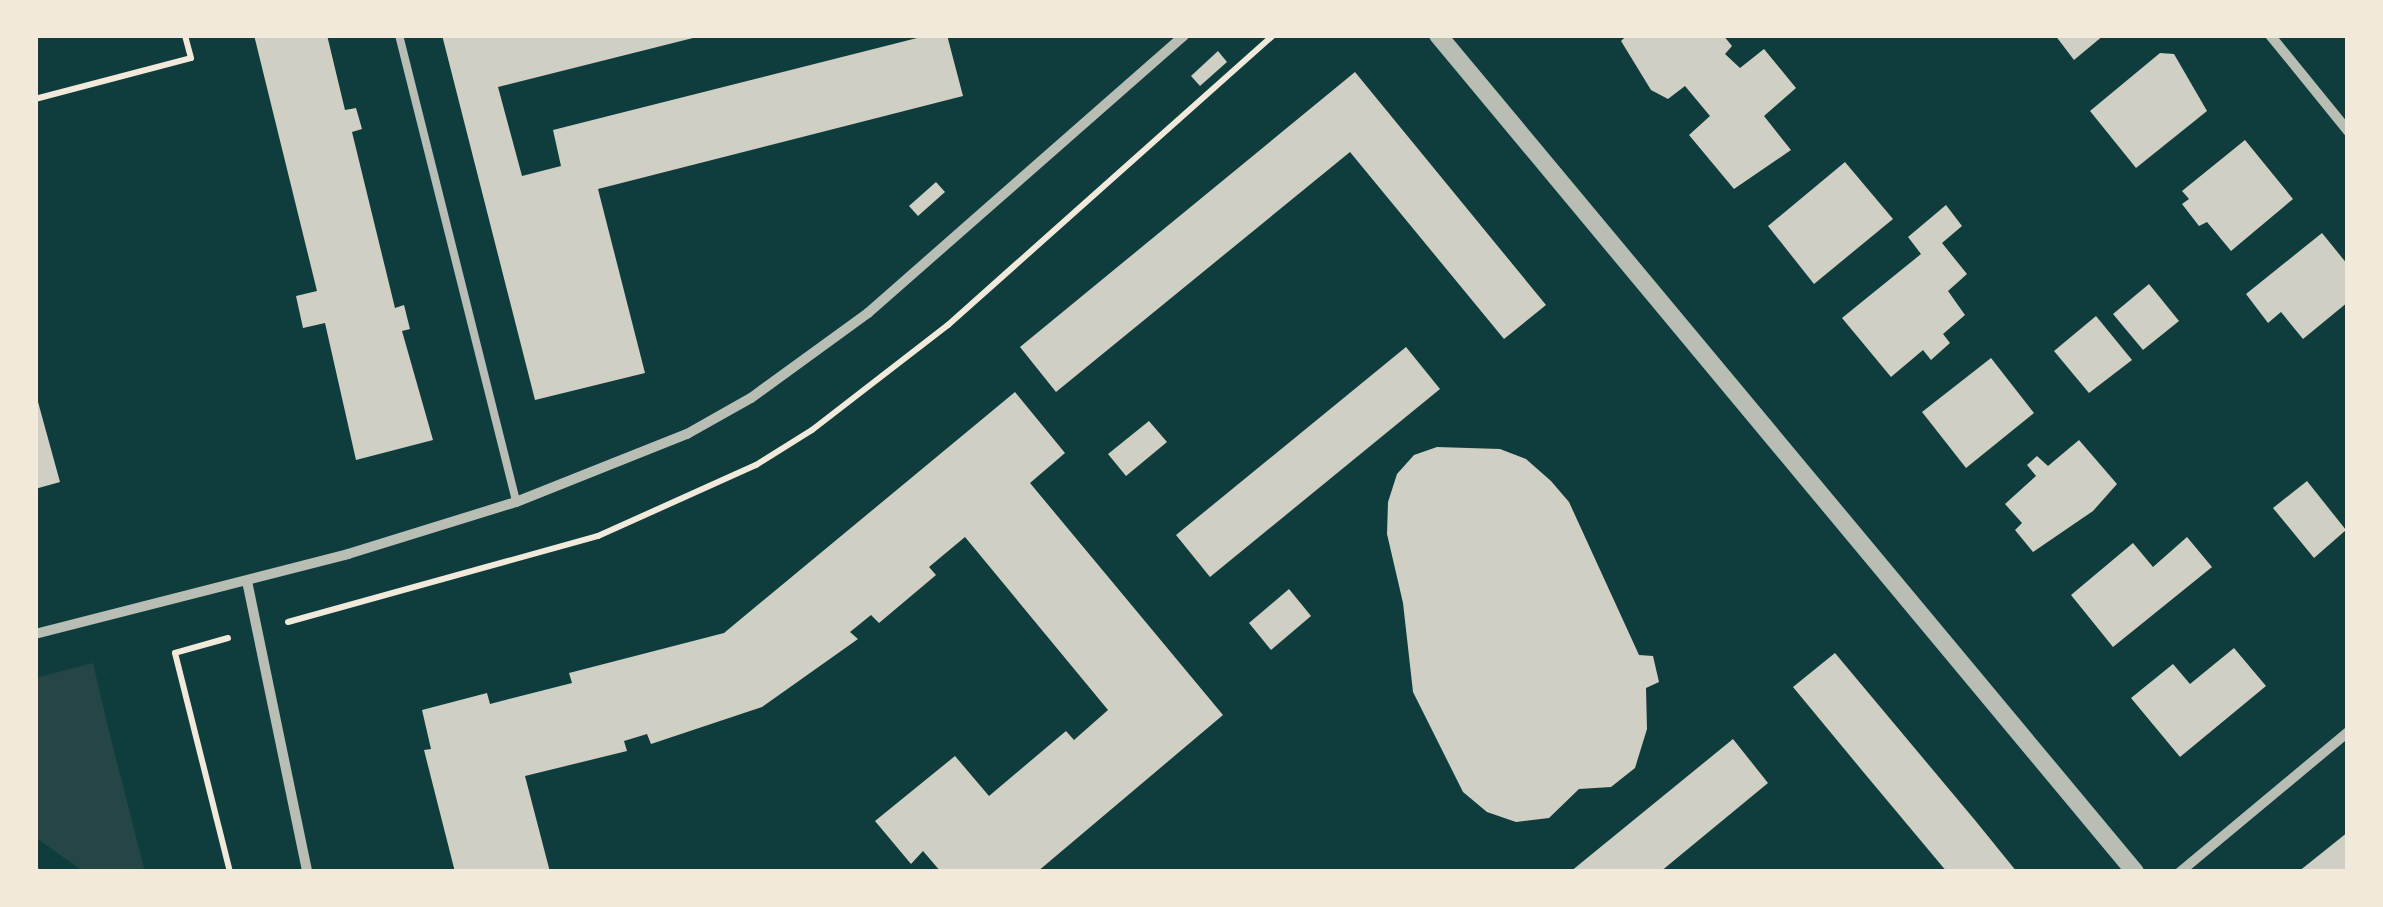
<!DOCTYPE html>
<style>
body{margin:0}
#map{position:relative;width:2383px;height:907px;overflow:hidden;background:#0f3d3e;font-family:"Source Sans 3",sans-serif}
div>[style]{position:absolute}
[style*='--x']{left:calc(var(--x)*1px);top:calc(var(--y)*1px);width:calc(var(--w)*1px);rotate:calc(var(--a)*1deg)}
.green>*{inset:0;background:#244646}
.building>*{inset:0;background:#cfcfc3}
.path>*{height:6px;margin:-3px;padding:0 3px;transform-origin:3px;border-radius:3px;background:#f1e9da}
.service>*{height:8px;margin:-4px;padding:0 4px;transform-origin:4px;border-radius:4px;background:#b8beb3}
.minor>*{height:10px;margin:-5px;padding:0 5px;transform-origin:5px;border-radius:5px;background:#b8beb3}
.tertiary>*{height:18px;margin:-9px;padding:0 9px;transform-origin:9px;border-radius:9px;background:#b8beb3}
span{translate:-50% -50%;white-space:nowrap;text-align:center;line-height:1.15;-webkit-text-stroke:8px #f1e9da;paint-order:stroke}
.frame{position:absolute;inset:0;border:38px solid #f1e9da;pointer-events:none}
</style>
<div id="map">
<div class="green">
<div style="clip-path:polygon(93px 663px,109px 731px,145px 872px,84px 872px,35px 837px,35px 678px)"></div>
</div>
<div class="building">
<div style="clip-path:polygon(254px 35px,327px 35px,345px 110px,356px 108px,362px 129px,352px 132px,395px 308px,404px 305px,410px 329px,402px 331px,433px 440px,356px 460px,325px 323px,303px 328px,296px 296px,317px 291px)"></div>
<div style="clip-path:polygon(442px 35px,705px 35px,498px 87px,522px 176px,561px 166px,553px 130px,929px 35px,947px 35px,963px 96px,598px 189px,645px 373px,535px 400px)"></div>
<div style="clip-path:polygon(1627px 35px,1723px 35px,1732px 46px,1725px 54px,1740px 68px,1764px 49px,1796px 88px,1764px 116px,1791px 150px,1734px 189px,1689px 135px,1710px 116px,1685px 86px,1668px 99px,1651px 90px,1621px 41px)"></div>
<div style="clip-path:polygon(2055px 35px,2104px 35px,2074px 60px)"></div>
<div style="clip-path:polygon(1218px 51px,1227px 62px,1200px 86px,1191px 76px)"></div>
<div style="clip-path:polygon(2160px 53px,2174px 54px,2207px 111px,2136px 168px,2090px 111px)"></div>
<div style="clip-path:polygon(1355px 72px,1546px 305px,1504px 339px,1350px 152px,1056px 392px,1020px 347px)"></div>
<div style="clip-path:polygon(2245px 140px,2293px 199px,2231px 251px,2207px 222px,2199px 226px,2182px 204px,2189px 199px,2182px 191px)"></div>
<div style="clip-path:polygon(1845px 162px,1893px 219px,1814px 284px,1768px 226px)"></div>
<div style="clip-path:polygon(936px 182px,945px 192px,918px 216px,909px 206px)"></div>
<div style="clip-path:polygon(1946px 205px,1962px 226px,1942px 243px,1967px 274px,1948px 291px,1965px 315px,1943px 334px,1950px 343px,1931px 360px,1923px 350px,1891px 377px,1842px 318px,1921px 254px,1908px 237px)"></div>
<div style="clip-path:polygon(2322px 233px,2348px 265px,2348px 302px,2303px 339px,2281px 312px,2268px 323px,2246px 294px)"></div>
<div style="clip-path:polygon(2149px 284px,2179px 321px,2143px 350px,2113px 314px)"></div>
<div style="clip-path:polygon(2096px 316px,2132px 360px,2089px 393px,2054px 351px)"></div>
<div style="clip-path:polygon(1406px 347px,1440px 389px,1210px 577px,1176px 535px)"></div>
<div style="clip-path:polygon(1991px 358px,2034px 413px,1966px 468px,1922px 412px)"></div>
<div style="clip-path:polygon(35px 391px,60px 482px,35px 489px)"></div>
<div style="clip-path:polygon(1015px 392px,1065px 453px,1030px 483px,1223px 715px,1037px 872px,941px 872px,923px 851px,911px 864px,875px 821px,955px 756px,989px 796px,1066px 731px,1074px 740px,1108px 710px,965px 537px,929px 567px,936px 575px,879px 623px,871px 615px,850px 632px,858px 639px,762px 707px,651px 744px,647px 734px,624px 741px,627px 751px,525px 776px,550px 872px,455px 872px,424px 750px,431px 749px,422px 710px,487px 693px,490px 704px,513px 698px,572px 683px,569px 673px,724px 633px)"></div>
<div style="clip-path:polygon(1149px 421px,1167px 442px,1126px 476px,1108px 454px)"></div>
<div style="clip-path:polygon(2079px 440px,2117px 484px,2093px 511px,2033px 552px,2015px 530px,2022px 523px,2005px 504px,2036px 476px,2027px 465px,2037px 456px,2048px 466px)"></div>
<div style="clip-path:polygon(1437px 447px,1500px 449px,1526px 459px,1551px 481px,1569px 502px,1639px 655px,1653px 656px,1659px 682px,1646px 688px,1647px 729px,1635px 768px,1611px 787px,1579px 789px,1549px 818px,1516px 822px,1487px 812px,1463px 792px,1413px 692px,1403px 603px,1387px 534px,1388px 502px,1397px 474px,1414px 455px)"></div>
<div style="clip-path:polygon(2307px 481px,2346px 530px,2314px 558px,2273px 508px)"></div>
<div style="clip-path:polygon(2187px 537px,2212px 567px,2113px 647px,2071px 595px,2133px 543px,2153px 567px)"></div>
<div style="clip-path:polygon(1289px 589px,1311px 616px,1271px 650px,1249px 623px)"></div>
<div style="clip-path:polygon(2234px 648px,2266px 686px,2180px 757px,2131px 698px,2173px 664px,2190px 684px)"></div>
<div style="clip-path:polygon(1835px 653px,1974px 819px,2017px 872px,1947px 872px,1865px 774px,1793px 687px)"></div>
<div style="clip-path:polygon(1733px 739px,1768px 783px,1660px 872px,1570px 872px)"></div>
<div style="clip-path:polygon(2348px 832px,2348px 872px,2298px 872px)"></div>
</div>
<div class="path">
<div style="--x:35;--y:99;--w:161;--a:-14.7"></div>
<div style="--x:191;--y:58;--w:24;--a:-105"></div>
<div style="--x:288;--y:622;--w:322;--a:-15.5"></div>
<div style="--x:598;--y:536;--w:173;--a:-24.2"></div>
<div style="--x:756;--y:465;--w:66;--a:-32"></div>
<div style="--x:812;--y:430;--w:172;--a:-37.7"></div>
<div style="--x:948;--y:325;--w:436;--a:-41.7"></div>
<div style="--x:228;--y:638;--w:55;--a:164.2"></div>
<div style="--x:175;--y:653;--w:226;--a:75.9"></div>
<div style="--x:35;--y:870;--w:4;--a:34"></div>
</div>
<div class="service">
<div style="--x:399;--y:35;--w:481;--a:75.9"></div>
</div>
<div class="minor">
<div style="--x:2270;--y:35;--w:124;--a:50.9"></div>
<div style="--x:247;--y:581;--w:297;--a:78.3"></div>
<div style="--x:35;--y:634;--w:323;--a:-14.3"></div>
<div style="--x:348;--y:554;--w:176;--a:-17.2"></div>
<div style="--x:516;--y:502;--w:184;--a:-21.7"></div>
<div style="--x:687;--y:434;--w:73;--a:-29.4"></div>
<div style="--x:751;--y:398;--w:145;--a:-36"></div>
<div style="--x:868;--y:313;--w:421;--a:-41.3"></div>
<div style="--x:2180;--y:872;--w:219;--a:-39.8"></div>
</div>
<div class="tertiary">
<div style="--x:1438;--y:35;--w:1089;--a:50.21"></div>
</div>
<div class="frame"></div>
</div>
